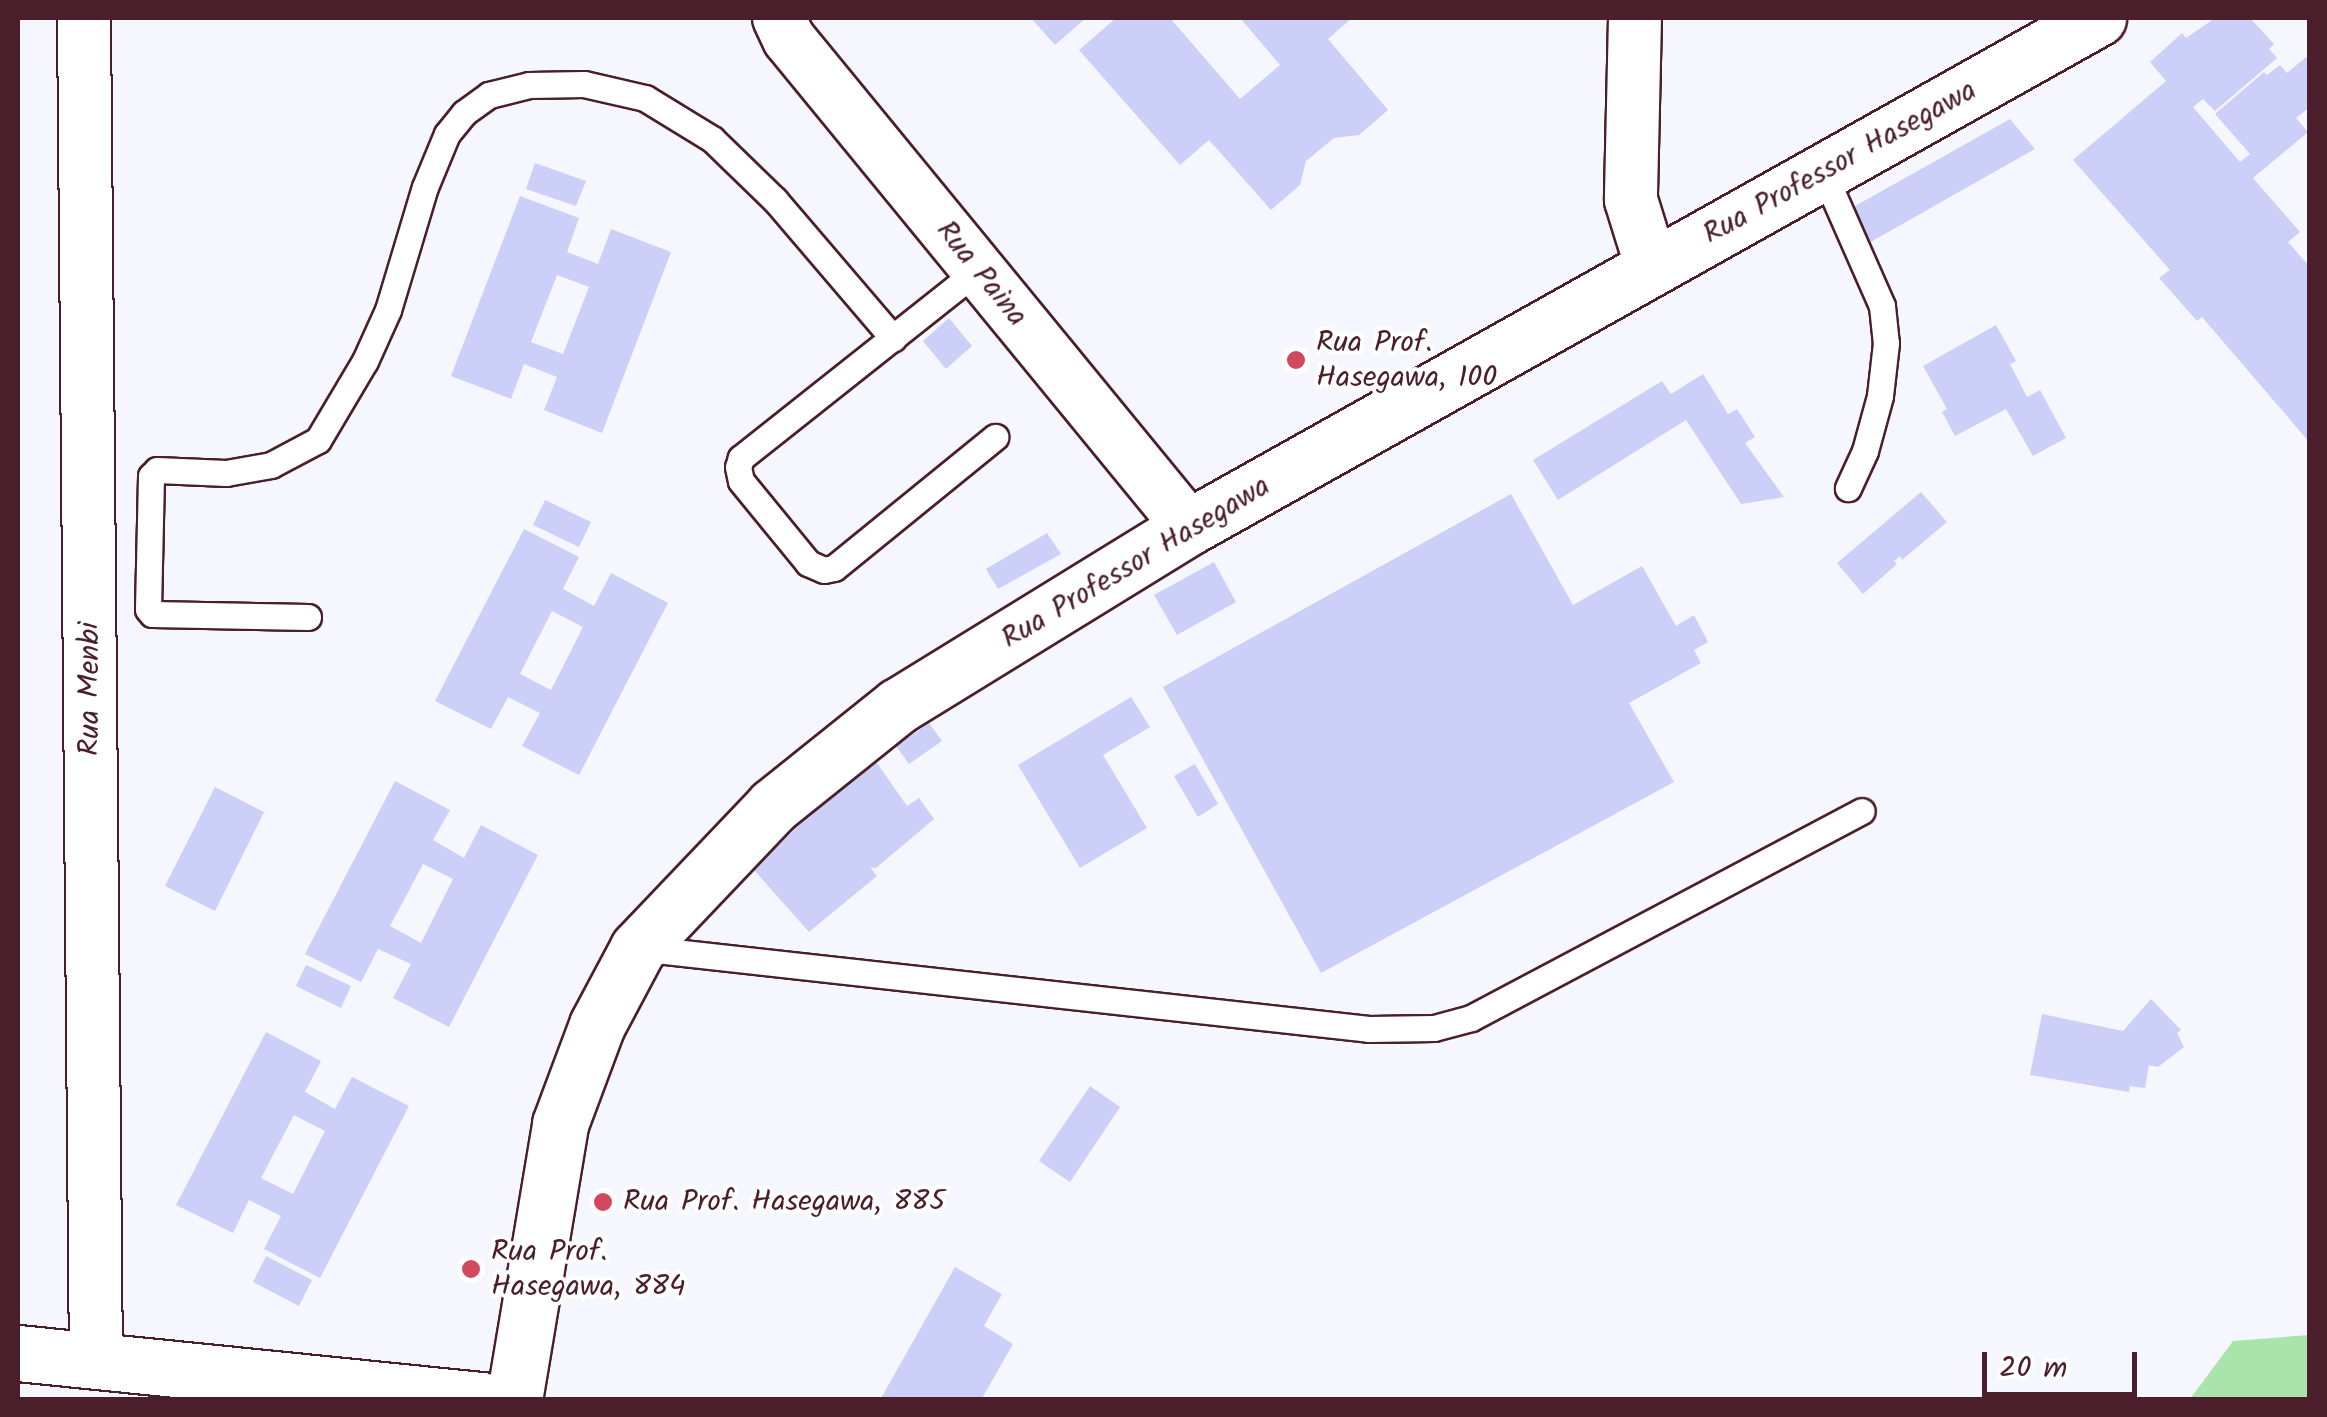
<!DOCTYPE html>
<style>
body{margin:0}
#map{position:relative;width:2327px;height:1417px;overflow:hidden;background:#f5f6fe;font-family:Kalam,sans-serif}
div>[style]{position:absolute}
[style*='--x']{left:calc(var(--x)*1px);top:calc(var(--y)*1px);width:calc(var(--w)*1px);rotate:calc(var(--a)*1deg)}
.green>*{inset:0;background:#a9e5ab}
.building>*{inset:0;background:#ccd0f8}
.roads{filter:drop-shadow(2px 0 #4a1f2b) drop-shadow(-2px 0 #4a1f2b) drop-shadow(0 2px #4a1f2b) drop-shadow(0 -2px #4a1f2b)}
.service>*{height:25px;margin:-12.5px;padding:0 12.5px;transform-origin:12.5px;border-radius:12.5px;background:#fff}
.minor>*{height:52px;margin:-26px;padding:0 26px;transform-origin:26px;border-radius:26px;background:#fff}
.tertiary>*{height:55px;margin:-27.5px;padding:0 27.5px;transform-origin:27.5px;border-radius:27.5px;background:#fff}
.dots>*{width:28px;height:28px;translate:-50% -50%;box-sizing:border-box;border:5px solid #fff;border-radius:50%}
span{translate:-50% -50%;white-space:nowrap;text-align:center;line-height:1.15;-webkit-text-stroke:8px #fff;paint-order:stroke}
.street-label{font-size:30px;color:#4a1f2b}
.poi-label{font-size:30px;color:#4a1f2b}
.left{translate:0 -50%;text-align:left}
.frame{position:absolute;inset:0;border:20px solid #4a1f2b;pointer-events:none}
.scale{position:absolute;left:1982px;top:1352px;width:155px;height:45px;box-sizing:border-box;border:5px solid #4a1f2b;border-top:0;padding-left:12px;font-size:30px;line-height:35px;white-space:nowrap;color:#4a1f2b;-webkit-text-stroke:8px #fff;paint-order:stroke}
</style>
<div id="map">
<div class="green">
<div style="clip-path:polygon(2309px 1335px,2309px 1399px,2190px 1399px,2233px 1341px)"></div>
</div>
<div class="building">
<div style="clip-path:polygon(1031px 18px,1086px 18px,1055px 45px)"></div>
<div style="clip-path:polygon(1116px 18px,1170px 18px,1240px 99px,1280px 65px,1240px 18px,1352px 18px,1328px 39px,1388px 110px,1359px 135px,1334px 138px,1306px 161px,1300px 185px,1271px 210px,1209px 140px,1180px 165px,1079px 50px)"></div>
<div style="clip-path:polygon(2215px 18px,2250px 18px,2274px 44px,2269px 49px,2277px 58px,2215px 111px,2203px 99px,2193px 107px,2240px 162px,2250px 154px,2215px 114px,2264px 72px,2267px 75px,2280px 65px,2287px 73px,2306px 57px,2310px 62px,2310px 107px,2296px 118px,2308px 132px,2253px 178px,2300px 232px,2288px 242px,2310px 267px,2310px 443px,2202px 317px,2197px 321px,2159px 278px,2170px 270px,2073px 160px,2166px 81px,2150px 62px,2182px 33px,2186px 38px)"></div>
<div style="clip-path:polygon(2010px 119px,2035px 149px,1867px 244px,1848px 210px)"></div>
<div style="clip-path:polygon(535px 163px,586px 181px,576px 206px,526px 189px)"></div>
<div style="clip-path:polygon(evenodd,520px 196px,579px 218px,567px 252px,598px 264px,611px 229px,671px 252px,602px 433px,544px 410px,557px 377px,524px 364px,511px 399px,451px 376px,520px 196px,557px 275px,589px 287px,563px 354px,531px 342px,557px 275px)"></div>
<div style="clip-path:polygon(949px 318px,972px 346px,946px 369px,923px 341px)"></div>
<div style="clip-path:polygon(1996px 325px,2016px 361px,2010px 364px,2027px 397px,2040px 390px,2066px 438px,2033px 456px,2006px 409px,1955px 436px,1942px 412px,1947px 409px,1923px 366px)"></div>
<div style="clip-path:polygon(1703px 374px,1728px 414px,1737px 409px,1755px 437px,1745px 443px,1784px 497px,1741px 504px,1686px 420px,1558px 500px,1533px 460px,1662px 381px,1671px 394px)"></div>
<div style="clip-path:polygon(1921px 492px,1947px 522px,1902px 560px,1900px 556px,1894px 561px,1897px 564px,1863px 594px,1837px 563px)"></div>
<div style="clip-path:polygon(1511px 494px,1573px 605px,1642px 566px,1676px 626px,1694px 615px,1708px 642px,1694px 650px,1701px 663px,1629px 703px,1674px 782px,1321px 973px,1163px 687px)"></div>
<div style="clip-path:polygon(545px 500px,591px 522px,579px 547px,533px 525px)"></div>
<div style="clip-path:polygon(evenodd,524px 529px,579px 557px,563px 589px,594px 606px,611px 573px,668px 603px,579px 775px,522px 746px,540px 713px,508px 697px,491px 729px,435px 701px,524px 529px,552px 611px,583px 627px,551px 690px,520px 674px,552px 611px)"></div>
<div style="clip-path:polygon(1047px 533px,1061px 554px,998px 589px,986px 569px)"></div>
<div style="clip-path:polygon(1214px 562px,1236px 602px,1177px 635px,1154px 595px)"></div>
<div style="clip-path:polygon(1131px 697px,1150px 727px,1103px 755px,1147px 828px,1080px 868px,1018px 765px)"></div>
<div style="clip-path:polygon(929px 723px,942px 741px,909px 764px,896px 746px)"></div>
<div style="clip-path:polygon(875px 760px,907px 806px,919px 798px,934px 819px,876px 868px,870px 867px,877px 876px,809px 932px,754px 870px,818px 806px)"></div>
<div style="clip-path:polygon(1195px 764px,1218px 804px,1198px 817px,1174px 776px)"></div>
<div style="clip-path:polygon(evenodd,395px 781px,450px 810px,433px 840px,464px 858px,481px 825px,538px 855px,449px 1027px,393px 998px,411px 964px,378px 949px,361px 982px,305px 954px,395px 781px,423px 864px,453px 879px,421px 943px,390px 926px,423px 864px)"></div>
<div style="clip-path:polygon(215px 787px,264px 812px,215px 911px,165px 886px)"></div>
<div style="clip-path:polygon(306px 965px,351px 986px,341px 1008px,296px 986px)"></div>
<div style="clip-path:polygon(2151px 999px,2181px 1030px,2177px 1033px,2184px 1047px,2158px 1067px,2149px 1065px,2145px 1088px,2130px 1086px,2129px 1092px,2030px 1075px,2042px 1014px,2123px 1031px)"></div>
<div style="clip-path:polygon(evenodd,266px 1032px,321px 1061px,305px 1092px,335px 1109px,352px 1077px,409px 1106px,320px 1278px,264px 1249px,281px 1216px,249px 1200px,233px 1233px,176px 1205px,266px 1032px,294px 1115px,325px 1131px,293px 1194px,261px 1178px,294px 1115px)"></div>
<div style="clip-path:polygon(1090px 1086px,1120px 1107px,1070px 1182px,1039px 1161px)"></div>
<div style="clip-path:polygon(266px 1256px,312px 1280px,299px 1306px,253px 1282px)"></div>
<div style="clip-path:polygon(955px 1267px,1002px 1294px,984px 1326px,1013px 1344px,981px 1400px,880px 1400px)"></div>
</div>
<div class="roads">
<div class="service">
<div style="--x:1823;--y:172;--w:146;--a:66.2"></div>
<div style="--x:1882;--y:306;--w:37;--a:84"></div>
<div style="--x:1886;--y:343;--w:53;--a:96.5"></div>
<div style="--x:1880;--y:396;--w:57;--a:105.3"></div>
<div style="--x:1865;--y:451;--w:41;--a:114.7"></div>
<div style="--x:978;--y:270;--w:303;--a:141.6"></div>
<div style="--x:741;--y:458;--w:9;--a:108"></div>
<div style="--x:738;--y:467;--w:14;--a:78"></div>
<div style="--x:741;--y:481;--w:106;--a:50.7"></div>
<div style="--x:808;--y:563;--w:17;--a:24"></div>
<div style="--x:824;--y:570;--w:10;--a:-11"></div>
<div style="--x:834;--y:568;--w:208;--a:-39.1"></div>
<div style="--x:308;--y:617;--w:156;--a:-178.9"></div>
<div style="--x:152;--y:614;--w:6;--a:-129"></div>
<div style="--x:148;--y:609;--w:133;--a:-88.7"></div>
<div style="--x:151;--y:476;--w:8;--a:-45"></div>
<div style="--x:157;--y:470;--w:69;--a:2.5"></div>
<div style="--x:226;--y:473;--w:46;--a:-10.1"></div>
<div style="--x:271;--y:465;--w:53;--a:-28"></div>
<div style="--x:318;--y:440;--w:92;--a:-59.3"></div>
<div style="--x:365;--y:361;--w:56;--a:-65.7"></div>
<div style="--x:388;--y:310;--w:128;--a:-73.3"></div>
<div style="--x:425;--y:187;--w:57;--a:-67.5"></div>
<div style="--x:447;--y:134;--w:27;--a:-51"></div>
<div style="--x:464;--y:113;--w:31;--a:-36"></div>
<div style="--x:489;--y:95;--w:41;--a:-14"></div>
<div style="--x:529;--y:85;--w:55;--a:-1"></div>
<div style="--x:584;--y:84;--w:63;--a:12.9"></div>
<div style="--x:645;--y:98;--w:79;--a:31.5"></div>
<div style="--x:712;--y:139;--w:88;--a:44.1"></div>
<div style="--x:775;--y:200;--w:182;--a:49.5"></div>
<div style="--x:638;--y:948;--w:735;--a:6.32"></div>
<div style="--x:1369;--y:1029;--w:65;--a:-0.9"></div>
<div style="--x:1434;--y:1028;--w:38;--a:-15"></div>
<div style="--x:1471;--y:1018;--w:442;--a:-27.9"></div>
</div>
<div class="minor">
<div style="--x:84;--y:18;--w:1343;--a:89.49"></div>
<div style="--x:779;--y:18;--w:23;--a:65"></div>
<div style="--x:789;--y:39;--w:631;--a:50.66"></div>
<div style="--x:1635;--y:18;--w:182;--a:91.3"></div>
<div style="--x:1631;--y:200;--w:71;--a:72.8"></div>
</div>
<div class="tertiary">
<div style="--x:18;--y:1353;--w:467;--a:5.8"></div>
<div style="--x:514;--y:1400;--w:280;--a:-80.5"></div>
<div style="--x:560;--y:1124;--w:106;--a:-69.5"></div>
<div style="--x:597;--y:1025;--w:87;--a:-62"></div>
<div style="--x:638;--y:948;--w:196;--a:-46.4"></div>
<div style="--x:773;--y:806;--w:160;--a:-38.7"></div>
<div style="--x:898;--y:706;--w:342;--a:-31.6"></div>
<div style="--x:1189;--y:527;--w:1042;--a:-29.25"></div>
</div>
</div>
<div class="dots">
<div style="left:1296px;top:360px;background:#d1495b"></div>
<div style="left:603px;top:1202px;background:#d1495b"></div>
<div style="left:471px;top:1269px;background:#d1495b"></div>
</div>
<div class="street-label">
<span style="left:1840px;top:163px;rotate:-29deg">Rua Professor Hasegawa</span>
<span style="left:981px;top:274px;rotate:51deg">Rua Paina</span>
<span style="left:1136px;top:563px;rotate:-31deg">Rua Professor Hasegawa</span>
<span style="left:90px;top:689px;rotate:-90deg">Rua Menbi</span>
</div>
<div class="poi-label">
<span class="left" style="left:1316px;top:360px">Rua Prof.<br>Hasegawa, 100</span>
<span class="left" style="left:623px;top:1202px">Rua Prof. Hasegawa, 885</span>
<span class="left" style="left:491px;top:1269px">Rua Prof.<br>Hasegawa, 884</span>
</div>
<div class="frame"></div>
<div class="scale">20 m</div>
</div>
